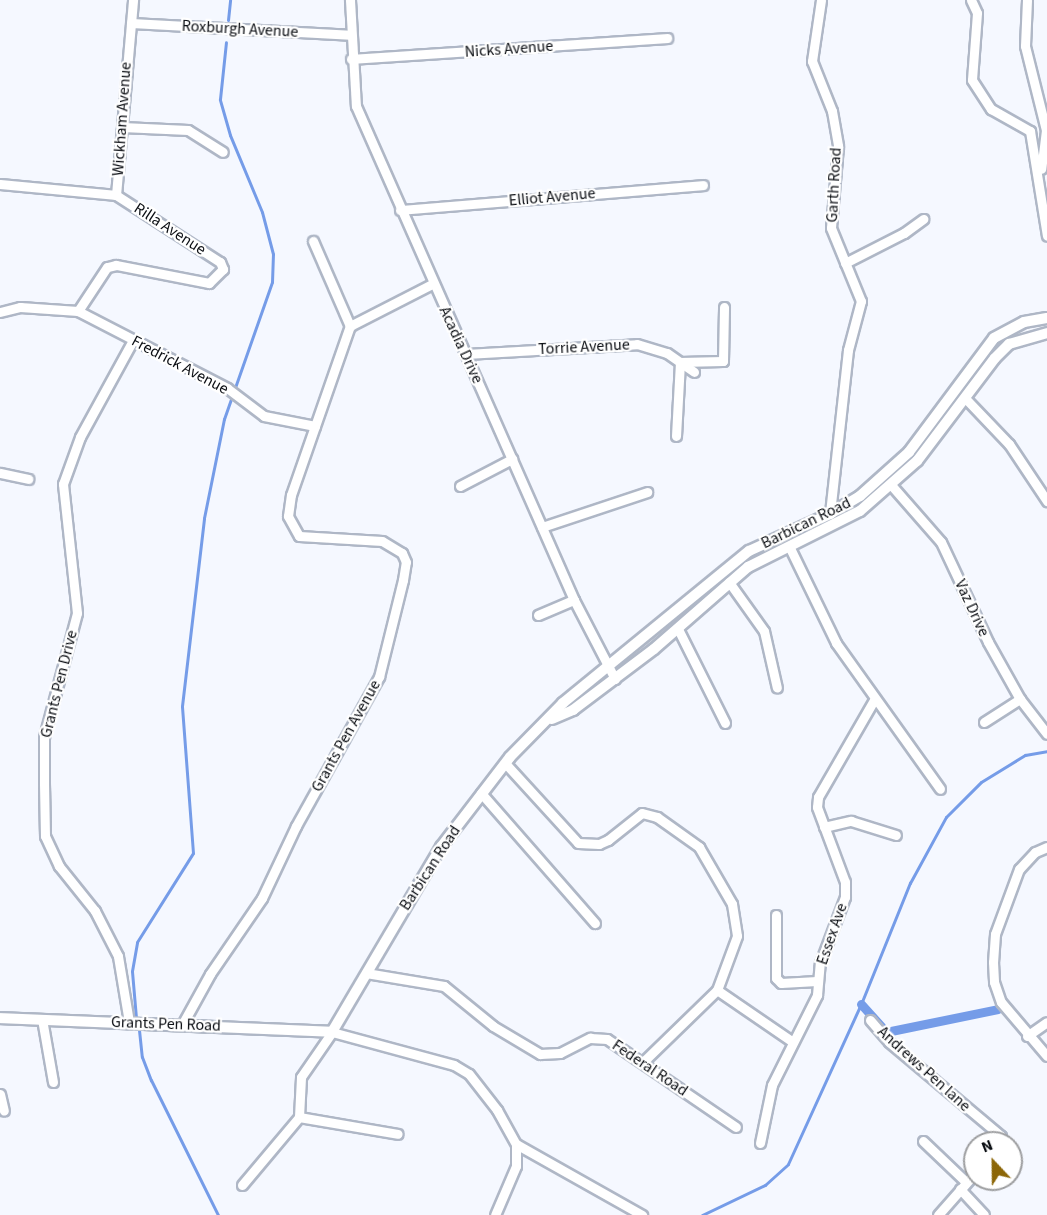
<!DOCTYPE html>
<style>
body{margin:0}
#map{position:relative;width:1047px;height:1215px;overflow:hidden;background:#f5f8ff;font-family:"Source Sans 3",sans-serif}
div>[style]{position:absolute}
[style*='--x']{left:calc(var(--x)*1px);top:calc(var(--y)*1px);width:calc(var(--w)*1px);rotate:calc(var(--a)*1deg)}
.stream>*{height:3px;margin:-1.5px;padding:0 1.5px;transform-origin:1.5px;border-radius:1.5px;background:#759ce8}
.canal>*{height:9px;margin:-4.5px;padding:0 4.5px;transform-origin:4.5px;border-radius:4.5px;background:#759ce8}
.roads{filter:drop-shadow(2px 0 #afb7c6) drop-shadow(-2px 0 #afb7c6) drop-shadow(0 2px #afb7c6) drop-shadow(0 -2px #afb7c6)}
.minor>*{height:9px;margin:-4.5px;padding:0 4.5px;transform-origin:4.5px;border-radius:4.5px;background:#fff}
.major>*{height:10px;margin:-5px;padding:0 5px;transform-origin:5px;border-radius:5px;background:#fff}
span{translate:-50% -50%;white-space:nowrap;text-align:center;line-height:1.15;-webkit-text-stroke:4.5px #fff;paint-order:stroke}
.street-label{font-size:16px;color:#0a0d12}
.north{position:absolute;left:963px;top:1131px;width:60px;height:60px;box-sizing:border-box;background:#fff;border:2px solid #9d9ea0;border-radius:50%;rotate:338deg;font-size:16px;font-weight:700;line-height:24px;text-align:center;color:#0a0d12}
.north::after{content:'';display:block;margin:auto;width:21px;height:27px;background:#8c6607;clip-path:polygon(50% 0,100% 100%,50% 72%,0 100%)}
</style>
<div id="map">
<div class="stream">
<div style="--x:228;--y:20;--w:20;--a:-84"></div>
<div style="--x:136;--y:1018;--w:47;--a:-94.9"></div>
<div style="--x:132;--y:971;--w:29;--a:-80"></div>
<div style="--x:137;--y:942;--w:105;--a:-57.8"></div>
<div style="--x:193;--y:853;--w:147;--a:-94.3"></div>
<div style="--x:182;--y:706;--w:189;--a:-83.3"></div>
<div style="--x:204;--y:518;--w:101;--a:-78.6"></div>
<div style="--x:224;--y:419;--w:145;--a:-70.7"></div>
<div style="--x:272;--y:282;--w:28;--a:-88"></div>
<div style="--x:273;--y:254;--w:43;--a:-104.7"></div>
<div style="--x:262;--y:212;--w:83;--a:-112.6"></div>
<div style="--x:230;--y:135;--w:37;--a:-106"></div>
<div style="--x:220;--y:99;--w:57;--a:-84"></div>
<div style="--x:139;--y:1030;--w:27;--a:84"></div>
<div style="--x:142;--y:1057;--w:25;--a:69"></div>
<div style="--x:151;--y:1080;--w:151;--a:63.6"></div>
<div style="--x:702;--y:1215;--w:70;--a:-25.5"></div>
<div style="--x:765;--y:1185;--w:31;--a:-42"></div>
<div style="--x:788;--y:1164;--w:176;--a:-65.5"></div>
<div style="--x:861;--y:1004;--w:131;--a:-68"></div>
<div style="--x:910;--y:883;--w:75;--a:-61.4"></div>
<div style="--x:946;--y:817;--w:49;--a:-45"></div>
<div style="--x:981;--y:782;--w:52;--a:-31.5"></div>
<div style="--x:1025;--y:755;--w:22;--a:-10"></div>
</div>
<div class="canal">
<div style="--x:861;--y:1004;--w:38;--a:48"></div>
<div style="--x:886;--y:1032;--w:114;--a:-11.6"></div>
</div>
<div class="roads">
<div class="minor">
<div style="--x:350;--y:0;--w:106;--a:86.8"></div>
<div style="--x:356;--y:106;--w:540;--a:66.19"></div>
<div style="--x:574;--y:600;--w:89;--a:62.6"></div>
<div style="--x:821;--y:0;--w:62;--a:98.4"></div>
<div style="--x:812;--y:61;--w:54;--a:68.2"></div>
<div style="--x:832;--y:111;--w:36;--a:80"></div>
<div style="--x:838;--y:146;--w:82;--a:94.9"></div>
<div style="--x:831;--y:228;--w:79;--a:67.7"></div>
<div style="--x:861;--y:301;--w:51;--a:104.9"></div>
<div style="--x:848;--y:350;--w:165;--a:96.3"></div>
<div style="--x:971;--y:0;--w:14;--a:65"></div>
<div style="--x:977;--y:13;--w:67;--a:94.3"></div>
<div style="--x:972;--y:80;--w:35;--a:57"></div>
<div style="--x:991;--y:109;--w:45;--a:29.4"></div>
<div style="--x:1030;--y:131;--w:106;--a:80.8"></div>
<div style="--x:1027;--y:0;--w:46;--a:92.5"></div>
<div style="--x:1025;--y:46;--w:87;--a:76"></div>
<div style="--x:1046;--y:130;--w:39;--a:97"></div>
<div style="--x:131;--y:23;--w:219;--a:3.1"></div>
<div style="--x:351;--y:59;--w:317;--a:-3.8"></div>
<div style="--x:122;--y:127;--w:66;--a:2.6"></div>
<div style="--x:188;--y:130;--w:41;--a:32.2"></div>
<div style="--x:0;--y:184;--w:117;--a:5.4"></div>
<div style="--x:116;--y:195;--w:124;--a:32.8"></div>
<div style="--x:220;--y:262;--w:8;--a:67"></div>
<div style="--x:223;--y:269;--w:20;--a:135"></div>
<div style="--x:209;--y:283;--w:95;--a:-169"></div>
<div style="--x:116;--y:265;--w:9;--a:167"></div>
<div style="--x:107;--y:267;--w:53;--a:123.4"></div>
<div style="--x:116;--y:195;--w:196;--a:-85"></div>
<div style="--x:400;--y:210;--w:304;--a:-4.7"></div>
<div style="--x:313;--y:241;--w:93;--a:66.5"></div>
<div style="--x:845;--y:263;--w:66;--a:-27"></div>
<div style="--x:904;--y:233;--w:24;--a:-36"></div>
<div style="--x:0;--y:312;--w:21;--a:-14"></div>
<div style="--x:20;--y:307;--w:58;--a:3.9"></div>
<div style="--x:78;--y:311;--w:168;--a:27.3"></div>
<div style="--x:227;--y:388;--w:46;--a:37.1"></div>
<div style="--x:264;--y:416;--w:52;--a:11.1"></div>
<div style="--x:466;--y:354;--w:171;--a:-3.3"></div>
<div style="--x:637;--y:344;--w:31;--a:17"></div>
<div style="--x:667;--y:353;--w:33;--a:35"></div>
<div style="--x:965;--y:398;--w:64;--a:46.3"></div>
<div style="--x:1009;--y:444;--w:69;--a:56.3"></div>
<div style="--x:676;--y:436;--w:74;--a:-86.9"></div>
<div style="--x:680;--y:362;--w:43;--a:-1.3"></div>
<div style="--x:723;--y:361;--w:54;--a:-88.9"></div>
<div style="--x:0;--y:473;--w:29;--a:12"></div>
<div style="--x:460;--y:486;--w:59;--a:-27.4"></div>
<div style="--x:892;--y:486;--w:74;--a:48.8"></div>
<div style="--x:941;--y:542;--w:110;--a:64.8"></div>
<div style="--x:988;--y:642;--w:65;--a:60.7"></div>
<div style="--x:1020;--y:699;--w:44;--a:52.4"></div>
<div style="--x:542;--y:527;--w:111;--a:-18.4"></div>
<div style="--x:789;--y:546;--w:108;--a:64.1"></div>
<div style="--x:836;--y:643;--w:179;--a:54.5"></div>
<div style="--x:729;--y:582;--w:60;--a:54.5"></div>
<div style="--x:764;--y:631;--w:58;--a:77.2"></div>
<div style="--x:538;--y:615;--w:39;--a:-23"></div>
<div style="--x:678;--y:629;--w:105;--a:63.4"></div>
<div style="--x:984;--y:722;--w:43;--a:-32.6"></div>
<div style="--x:505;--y:763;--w:108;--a:47.6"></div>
<div style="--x:578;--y:843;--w:21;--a:3"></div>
<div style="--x:599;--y:844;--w:10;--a:-24"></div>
<div style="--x:608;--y:840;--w:43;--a:-38.5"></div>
<div style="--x:642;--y:813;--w:16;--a:15"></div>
<div style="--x:657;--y:817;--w:52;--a:35.5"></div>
<div style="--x:699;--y:847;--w:66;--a:59.9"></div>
<div style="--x:732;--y:904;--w:32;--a:81"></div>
<div style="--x:737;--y:936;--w:58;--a:110.3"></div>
<div style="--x:717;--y:990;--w:103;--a:135.8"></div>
<div style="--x:481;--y:793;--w:173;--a:48.8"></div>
<div style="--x:824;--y:827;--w:28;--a:-13"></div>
<div style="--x:851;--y:821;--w:47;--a:17.3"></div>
<div style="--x:1047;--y:847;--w:13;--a:157"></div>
<div style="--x:1035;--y:852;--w:23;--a:133"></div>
<div style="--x:1019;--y:869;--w:69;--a:110.3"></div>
<div style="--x:995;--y:934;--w:28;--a:94"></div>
<div style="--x:993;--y:962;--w:20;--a:87"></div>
<div style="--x:994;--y:982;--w:21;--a:71"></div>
<div style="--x:1001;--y:1002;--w:71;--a:49.6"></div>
<div style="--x:776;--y:915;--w:63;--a:90"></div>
<div style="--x:776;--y:978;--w:7;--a:45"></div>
<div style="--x:781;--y:983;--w:36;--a:-3"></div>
<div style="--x:366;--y:973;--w:79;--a:9.5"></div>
<div style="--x:444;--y:986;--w:63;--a:39.2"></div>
<div style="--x:493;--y:1026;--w:55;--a:30.8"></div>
<div style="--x:540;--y:1054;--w:20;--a:-3"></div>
<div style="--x:560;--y:1053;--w:34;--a:-27"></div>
<div style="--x:590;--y:1038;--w:17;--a:3"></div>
<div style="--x:607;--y:1039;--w:156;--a:34.3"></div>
<div style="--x:717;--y:990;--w:92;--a:34.4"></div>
<div style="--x:42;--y:1019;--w:64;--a:80.1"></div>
<div style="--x:870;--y:1020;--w:29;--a:49"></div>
<div style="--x:889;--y:1042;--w:146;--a:40"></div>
<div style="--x:1001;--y:1136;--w:7;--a:82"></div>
<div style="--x:129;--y:1022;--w:67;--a:-99.5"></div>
<div style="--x:118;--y:956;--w:51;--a:-117.1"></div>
<div style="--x:95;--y:911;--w:58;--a:-128.7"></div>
<div style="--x:59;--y:866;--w:33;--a:-115"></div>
<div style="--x:45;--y:836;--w:53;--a:-91.1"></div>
<div style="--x:44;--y:783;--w:46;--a:-90"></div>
<div style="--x:44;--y:737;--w:128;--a:-75.1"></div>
<div style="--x:77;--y:613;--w:130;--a:-96.2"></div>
<div style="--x:63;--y:484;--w:50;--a:-70.1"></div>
<div style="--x:80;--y:437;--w:111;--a:-61.3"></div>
<div style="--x:183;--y:1023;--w:56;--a:-61.1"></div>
<div style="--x:210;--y:974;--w:92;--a:-55.6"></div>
<div style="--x:262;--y:898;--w:80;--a:-64.7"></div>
<div style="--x:296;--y:826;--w:171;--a:-60.9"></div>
<div style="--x:379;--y:677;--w:100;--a:-76.1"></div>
<div style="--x:403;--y:580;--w:18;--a:-81"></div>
<div style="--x:406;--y:562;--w:10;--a:-114"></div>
<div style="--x:402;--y:553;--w:23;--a:-149"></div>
<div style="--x:382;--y:541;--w:83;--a:-176.6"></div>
<div style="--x:299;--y:536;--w:23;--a:-119"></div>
<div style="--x:288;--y:516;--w:21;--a:-82"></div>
<div style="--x:291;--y:495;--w:179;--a:-70.8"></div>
<div style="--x:350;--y:326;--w:92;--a:-27.1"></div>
<div style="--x:1027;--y:1036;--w:24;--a:-35"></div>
<div style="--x:0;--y:1094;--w:17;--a:77"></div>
<div style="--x:299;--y:1117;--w:100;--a:9.7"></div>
<div style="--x:923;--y:1141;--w:59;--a:43.6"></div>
<div style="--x:760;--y:1143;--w:59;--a:-78.3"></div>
<div style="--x:772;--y:1085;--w:101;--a:-63.4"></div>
<div style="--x:817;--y:995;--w:32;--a:-85"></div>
<div style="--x:820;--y:963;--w:71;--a:-69.3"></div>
<div style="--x:845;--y:897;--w:15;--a:-90"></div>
<div style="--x:845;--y:882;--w:80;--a:-110.5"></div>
<div style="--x:817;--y:807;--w:10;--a:-84"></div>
<div style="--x:818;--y:797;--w:112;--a:-60"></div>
<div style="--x:516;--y:1144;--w:145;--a:29.4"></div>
<div style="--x:242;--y:1185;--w:89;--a:-50"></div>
<div style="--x:299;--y:1117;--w:40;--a:-87.1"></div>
<div style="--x:301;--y:1077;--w:55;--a:-55.4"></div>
<div style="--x:332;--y:1032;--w:126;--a:15.1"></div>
<div style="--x:454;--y:1065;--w:17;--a:31"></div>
<div style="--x:469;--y:1074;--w:46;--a:52.1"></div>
<div style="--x:497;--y:1110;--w:39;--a:61"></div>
<div style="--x:516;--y:1144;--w:22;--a:90"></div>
<div style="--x:516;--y:1166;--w:53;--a:113.2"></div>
<div style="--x:960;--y:1189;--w:35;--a:47"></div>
<div style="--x:938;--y:1215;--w:56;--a:-48.6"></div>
</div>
<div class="major">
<div style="--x:552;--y:719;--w:23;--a:-23"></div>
<div style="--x:573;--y:710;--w:101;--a:-37"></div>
<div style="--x:654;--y:649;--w:125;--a:-41.1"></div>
<div style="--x:748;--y:567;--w:125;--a:-26.6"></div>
<div style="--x:860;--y:511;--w:76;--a:-41.3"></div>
<div style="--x:917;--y:461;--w:129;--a:-52.9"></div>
<div style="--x:995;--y:358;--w:20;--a:-45"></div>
<div style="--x:1009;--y:344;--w:40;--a:-16"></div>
<div style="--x:0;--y:1018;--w:332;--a:2.4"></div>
<div style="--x:332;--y:1032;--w:215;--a:-59.5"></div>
<div style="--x:441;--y:847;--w:113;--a:-52.5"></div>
<div style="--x:510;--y:757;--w:76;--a:-45.5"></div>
<div style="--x:563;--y:703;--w:240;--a:-39.3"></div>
<div style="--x:749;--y:551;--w:89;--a:-24.6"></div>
<div style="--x:830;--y:514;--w:35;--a:-31"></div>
<div style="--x:860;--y:496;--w:66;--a:-41.9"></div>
<div style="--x:909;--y:452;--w:142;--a:-53.3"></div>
<div style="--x:994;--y:338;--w:34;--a:-28"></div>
<div style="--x:1024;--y:322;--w:23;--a:-10"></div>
</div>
</div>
<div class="street-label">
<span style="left:240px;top:29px;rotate:3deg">Roxburgh Avenue</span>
<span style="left:509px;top:49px;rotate:-4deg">Nicks Avenue</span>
<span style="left:122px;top:119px;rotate:-86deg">Wickham Avenue</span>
<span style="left:834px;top:185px;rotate:-87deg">Garth Road</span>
<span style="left:552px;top:197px;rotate:-5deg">Elliot Avenue</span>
<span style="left:170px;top:229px;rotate:33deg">Rilla Avenue</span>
<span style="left:461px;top:345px;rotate:65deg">Acadia Drive</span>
<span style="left:584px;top:347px;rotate:-3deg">Torrie Avenue</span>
<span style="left:180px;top:365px;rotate:28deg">Fredrick Avenue</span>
<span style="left:806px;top:523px;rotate:-26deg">Barbican Road</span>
<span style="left:972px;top:608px;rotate:65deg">Vaz Drive</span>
<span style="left:59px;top:684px;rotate:-76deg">Grants Pen Drive</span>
<span style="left:346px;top:736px;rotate:-61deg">Grants Pen Avenue</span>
<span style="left:430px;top:868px;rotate:-57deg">Barbican Road</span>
<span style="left:832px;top:934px;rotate:-71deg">Essex Ave</span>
<span style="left:166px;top:1024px;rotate:2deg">Grants Pen Road</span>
<span style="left:650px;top:1068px;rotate:34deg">Federal Road</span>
<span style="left:924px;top:1069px;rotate:42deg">Andrews Pen lane</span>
</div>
<div class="north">N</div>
</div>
